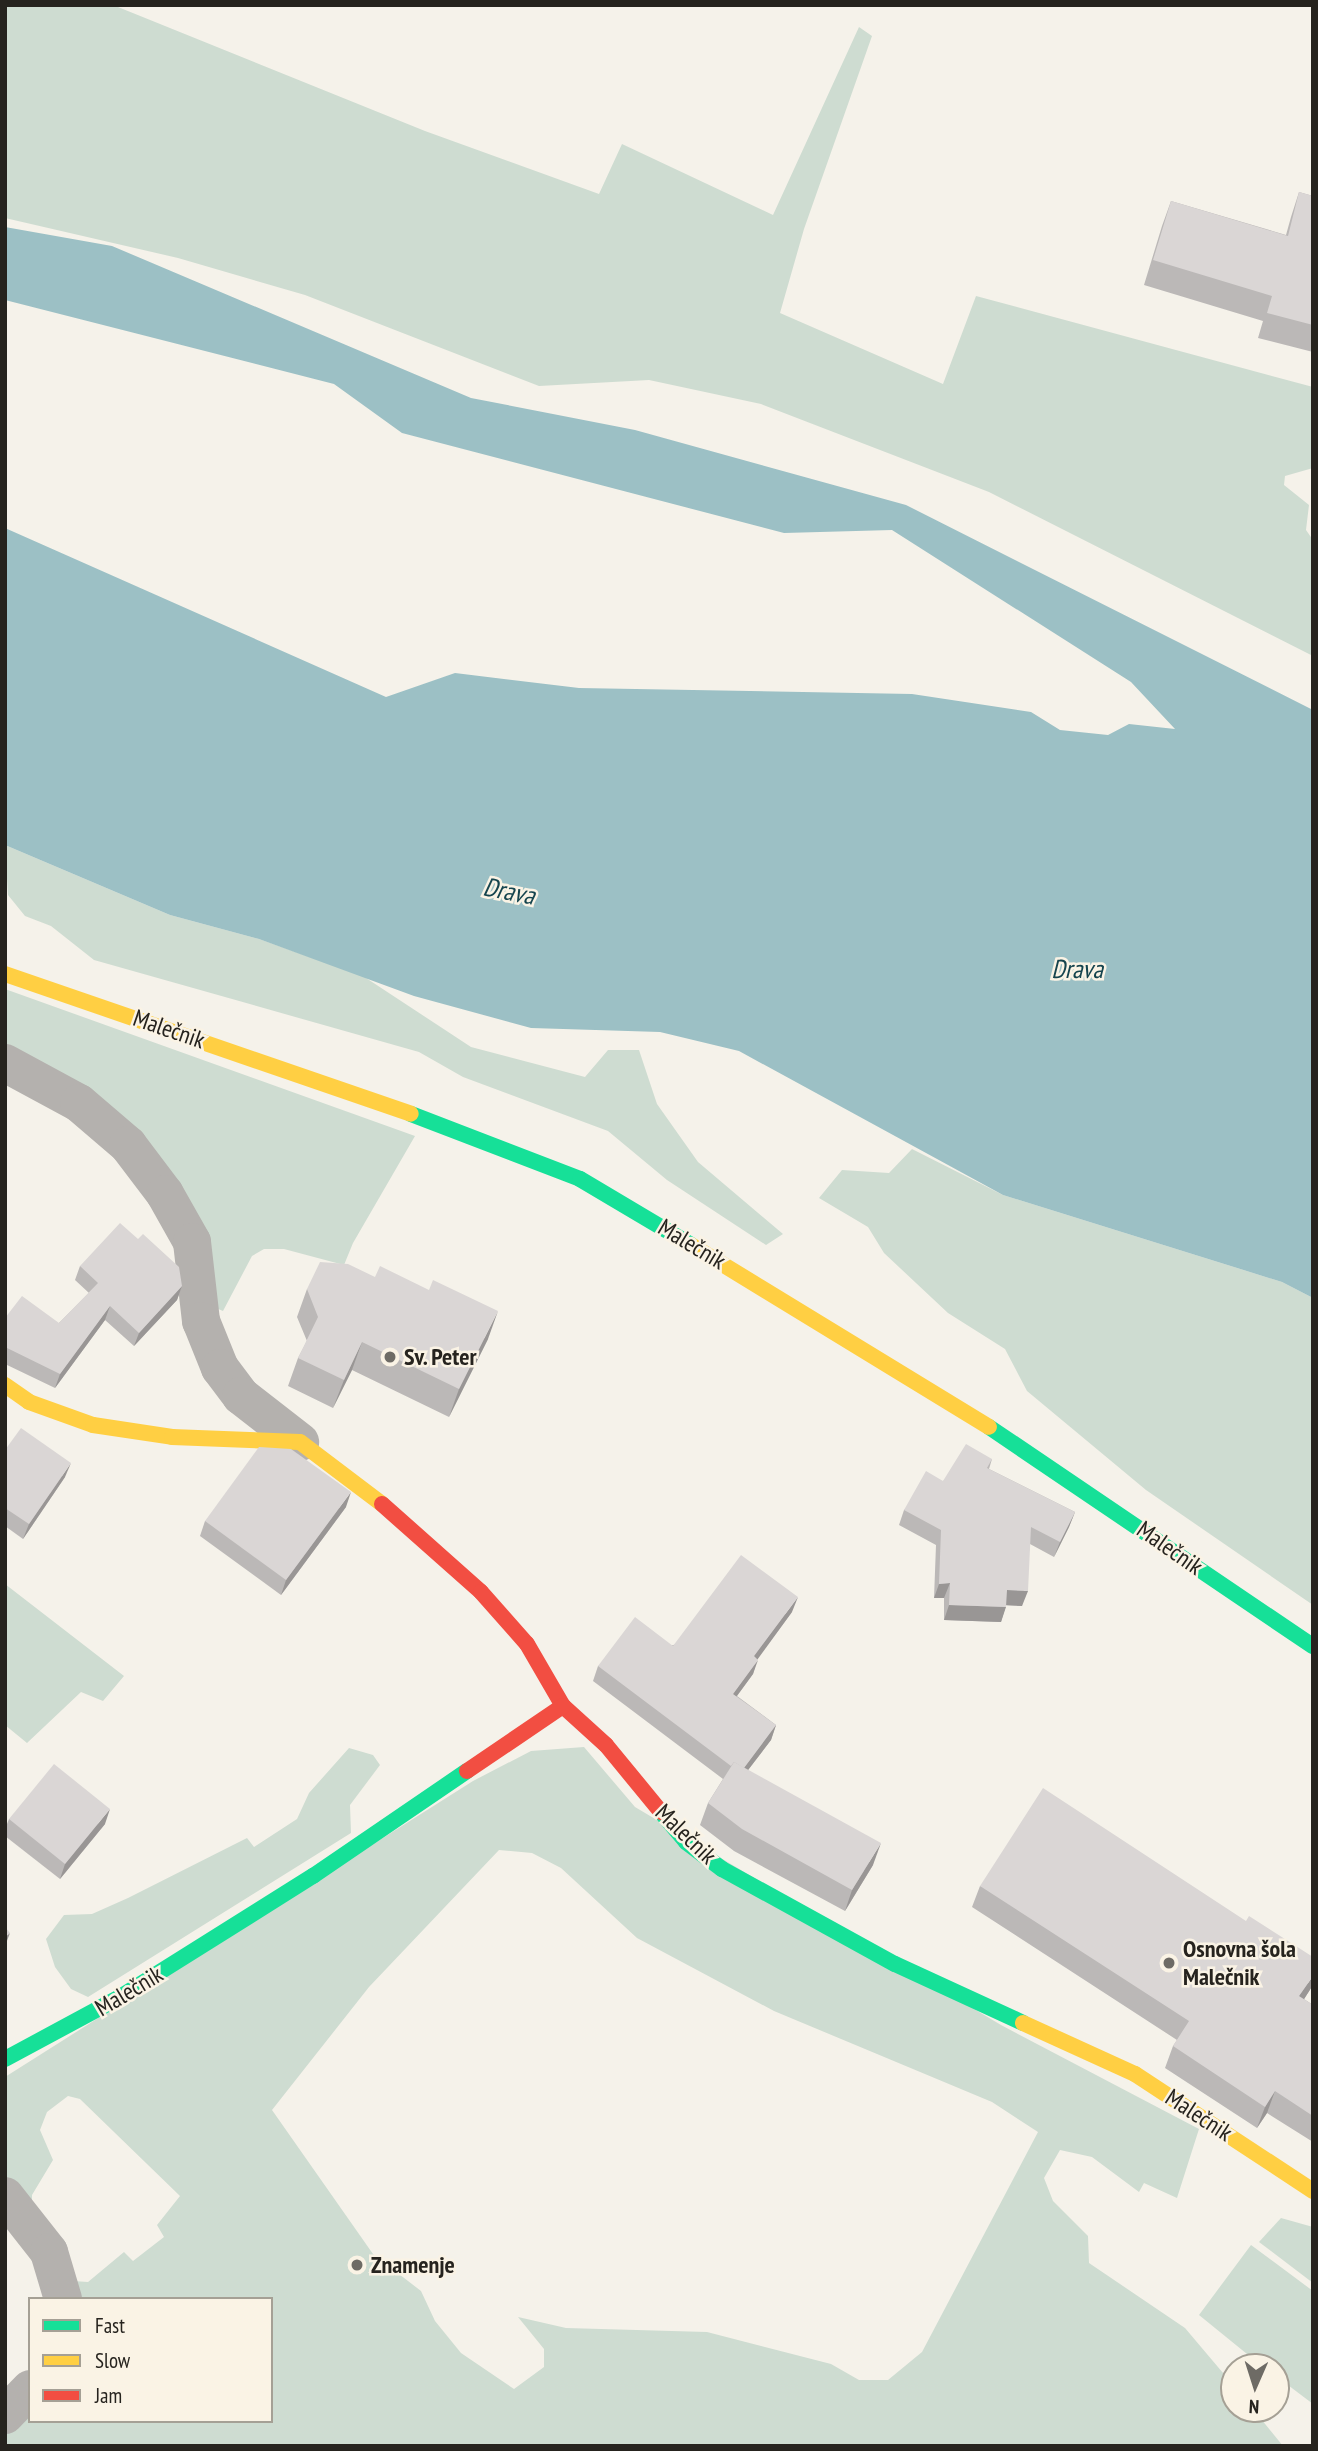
<!DOCTYPE html>
<meta charset="utf-8">
<style>
body{margin:0}
#map{position:relative;width:1318px;height:2451px;overflow:hidden;background:#f5f2ea;font-family:"PT Sans Narrow",sans-serif}
div>[style]{position:absolute}
[style*='--x']{left:calc(var(--x)*1px);top:calc(var(--y)*1px);width:calc(var(--w)*1px);rotate:calc(var(--a)*1deg)}
.green>*{inset:0;background:#cedcd1}
.water>*{inset:0;background:#9cc0c5}
.street>*{height:38px;margin:-19px;padding:0 19px;transform-origin:19px;border-radius:19px;background:#b4b1ae}
.fast>*{height:16px;margin:-8px;padding:0 8px;transform-origin:8px;border-radius:8px;background:#16e098}
.slow>*{height:16px;margin:-8px;padding:0 8px;transform-origin:8px;border-radius:8px;background:#ffcf43}
.jam>*{height:16px;margin:-8px;padding:0 8px;transform-origin:8px;border-radius:8px;background:#f24e42}
.wall>*{inset:0;background:#bbb8b7}
.shaded-wall>*{inset:0;background:#999695}
.building>*{inset:0;background:#dad6d5}
.dots>*{width:19px;height:19px;translate:-50% -50%;box-sizing:border-box;border:4px solid #faf3e5;border-radius:50%}
span{translate:-50% -50%;white-space:nowrap;text-align:center;line-height:1.15;-webkit-text-stroke:5px #faf3e5;paint-order:stroke}
.street-label{font-size:24px;color:#26231e}
.poi-label{font-size:24px;color:#26231e;font-weight:700}
.left{translate:0 -50%;text-align:left}
.water-label{font-size:26px;color:#15444e;font-style:italic}
.frame{position:absolute;inset:0;border:7px solid #26231e;pointer-events:none}
.legend{position:absolute;left:28px;top:2297px;width:245px;height:126px;box-sizing:border-box;background:#faf3e5;border:2px solid #a5a095;margin:0;padding:9px 12px;list-style:none;font-size:21px;color:#26231e}
.legend li{display:flex;align-items:center;gap:14px;height:35px}
.legend b{width:35px;border:2px solid #a5a095}
.north{position:absolute;left:1220px;top:2353px;width:70px;height:70px;box-sizing:border-box;background:#faf3e5;border:2px solid #a5a095;border-radius:50%;rotate:183deg;font-size:19px;font-weight:700;line-height:28px;text-align:center;color:#26231e}
.north::after{content:'';display:block;margin:auto;width:24px;height:32px;background:#6e6b65;clip-path:polygon(50% 0,100% 100%,50% 72%,0 100%)}
</style>
<div id="map">
<div class="green">
<div style="clip-path:polygon(5px 5px,113px 5px,425px 131px,599px 194px,622px 144px,773px 215px,859px 27px,872px 36px,804px 229px,780px 313px,943px 384px,976px 296px,1313px 387px,1313px 468px,1285px 476px,1284px 485px,1309px 505px,1306px 530px,1313px 540px,1313px 656px,989px 492px,761px 404px,649px 380px,539px 386px,305px 295px,178px 258px,5px 218px)"></div>
<div style="clip-path:polygon(5px 845px,170px 915px,259px 939px,363px 976px,471px 1047px,585px 1077px,608px 1050px,639px 1050px,657px 1104px,698px 1162px,783px 1234px,766px 1245px,667px 1180px,608px 1131px,463px 1077px,419px 1052px,94px 960px,51px 926px,25px 916px,8px 895px)"></div>
<div style="clip-path:polygon(5px 989px,415px 1136px,353px 1243px,344px 1265px,284px 1249px,264px 1249px,252px 1256px,223px 1311px,209px 1305px,191px 1219px,5px 1047px)"></div>
<div style="clip-path:polygon(912px 1149px,1003px 1195px,1282px 1282px,1313px 1298px,1313px 1605px,1146px 1490px,1027px 1391px,1005px 1349px,948px 1313px,884px 1253px,868px 1227px,819px 1198px,842px 1170px,889px 1173px)"></div>
<div style="clip-path:polygon(5px 1584px,124px 1676px,103px 1701px,81px 1692px,27px 1743px,5px 1725px)"></div>
<div style="clip-path:polygon(evenodd,584px 1747px,635px 1807px,1001px 2025px,1199px 2129px,1177px 2198px,1144px 2183px,1139px 2192px,1092px 2157px,1060px 2150px,1044px 2178px,1053px 2201px,1088px 2236px,1089px 2263px,1185px 2328px,1234px 2386px,1234px 2409px,1253px 2409px,1283px 2446px,5px 2446px,5px 2430px,30px 2406px,30px 2421px,271px 2421px,271px 2299px,78px 2299px,73px 2281px,88px 2282px,124px 2252px,133px 2261px,164px 2237px,157px 2225px,180px 2196px,80px 2099px,68px 2096px,47px 2112px,40px 2130px,53px 2160px,32px 2195px,32px 2206px,5px 2178px,5px 2077px,473px 1781px,531px 1751px,584px 1747px,499px 1850px,532px 1853px,561px 1868px,637px 1938px,774px 2011px,992px 2102px,1038px 2132px,922px 2352px,888px 2380px,859px 2380px,831px 2364px,707px 2332px,566px 2328px,518px 2317px,544px 2349px,544px 2367px,514px 2389px,461px 2353px,435px 2321px,421px 2291px,373px 2254px,272px 2110px,369px 1987px,499px 1850px)"></div>
<div style="clip-path:polygon(349px 1748px,373px 1755px,380px 1765px,350px 1805px,351px 1833px,88px 1997px,71px 1989px,55px 1967px,46px 1939px,64px 1915px,92px 1914px,128px 1898px,247px 1838px,254px 1847px,297px 1819px,309px 1793px)"></div>
<div style="clip-path:polygon(1281px 2218px,1313px 2227px,1313px 2283px,1259px 2242px)"></div>
<div style="clip-path:polygon(1251px 2245px,1313px 2291px,1313px 2404px,1276px 2376px,1276px 2367px,1263px 2367px,1199px 2315px)"></div>
</div>
<div class="water">
<div style="clip-path:polygon(5px 227px,112px 246px,471px 398px,635px 430px,906px 505px,1313px 710px,1313px 1298px,1282px 1282px,1003px 1195px,739px 1051px,660px 1032px,531px 1028px,414px 996px,259px 939px,170px 915px,5px 845px,5px 528px,386px 697px,455px 673px,579px 688px,912px 694px,1031px 712px,1060px 730px,1108px 735px,1129px 724px,1175px 729px,1131px 682px,892px 530px,784px 533px,402px 433px,334px 384px,5px 300px)"></div>
</div>
<div class="street">
<div style="--x:5;--y:1063;--w:84;--a:28.4"></div>
<div style="--x:79;--y:1103;--w:65;--a:40.6"></div>
<div style="--x:128;--y:1145;--w:61;--a:52.9"></div>
<div style="--x:165;--y:1194;--w:55;--a:60.6"></div>
<div style="--x:192;--y:1242;--w:80;--a:83.5"></div>
<div style="--x:201;--y:1321;--w:51;--a:68"></div>
<div style="--x:220;--y:1368;--w:35;--a:53"></div>
<div style="--x:241;--y:1396;--w:75;--a:37.9"></div>
<div style="--x:5;--y:2196;--w:71;--a:51.8"></div>
<div style="--x:49;--y:2252;--w:49;--a:73.4"></div>
<div style="--x:5;--y:2415;--w:36;--a:-46"></div>
</div>
<div class="fast">
<div style="--x:411;--y:1114;--w:181;--a:21"></div>
<div style="--x:580;--y:1179;--w:129;--a:30.7"></div>
<div style="--x:989;--y:1427;--w:391;--a:34.1"></div>
<div style="--x:661;--y:1812;--w:39;--a:50"></div>
<div style="--x:686;--y:1842;--w:45;--a:36.9"></div>
<div style="--x:722;--y:1869;--w:197;--a:28.8"></div>
<div style="--x:895;--y:1964;--w:141;--a:24.7"></div>
<div style="--x:5;--y:2059;--w:131;--a:-28.3"></div>
<div style="--x:120;--y:1997;--w:228;--a:-32.1"></div>
<div style="--x:313;--y:1876;--w:186;--a:-34.3"></div>
</div>
<div class="slow">
<div style="--x:5;--y:974;--w:429;--a:19"></div>
<div style="--x:691;--y:1245;--w:349;--a:31.4"></div>
<div style="--x:5;--y:1385;--w:29;--a:35"></div>
<div style="--x:29;--y:1402;--w:68;--a:19.8"></div>
<div style="--x:93;--y:1425;--w:80;--a:8.6"></div>
<div style="--x:172;--y:1437;--w:128;--a:2.2"></div>
<div style="--x:300;--y:1442;--w:103;--a:37.1"></div>
<div style="--x:1023;--y:2023;--w:123;--a:24.5"></div>
<div style="--x:1135;--y:2074;--w:213;--a:33.3"></div>
</div>
<div class="jam">
<div style="--x:382;--y:1504;--w:132;--a:41.6"></div>
<div style="--x:481;--y:1592;--w:69;--a:48.5"></div>
<div style="--x:527;--y:1644;--w:72;--a:59.9"></div>
<div style="--x:563;--y:1706;--w:58;--a:42.2"></div>
<div style="--x:606;--y:1745;--w:87;--a:50.6"></div>
<div style="--x:467;--y:1771;--w:116;--a:-34.1"></div>
</div>
<div class="wall">
<div style="clip-path:polygon(1299px 192px,1313px 196px,1313px 352px,1258px 338px,1263px 321px,1144px 285px,1162px 226px,1171px 201px,1286px 235px,1291px 217px)"></div>
<div style="clip-path:polygon(80px 1266px,182px 1286px,177px 1300px,134px 1346px,105px 1320px,55px 1388px,5px 1364px,5px 1318px,59px 1323px,89px 1293px,75px 1280px)"></div>
<div style="clip-path:polygon(307px 1289px,488px 1339px,449px 1417px,352px 1370px,333px 1408px,288px 1386px,298px 1358px,307px 1341px,297px 1317px)"></div>
<div style="clip-path:polygon(5px 1450px,65px 1477px,23px 1539px,5px 1526px)"></div>
<div style="clip-path:polygon(992px 1459px,989px 1469px,1075px 1512px,1069px 1527px,1054px 1557px,1030px 1544px,1022px 1606px,1006px 1605px,1001px 1622px,944px 1620px,944px 1598px,934px 1598px,936px 1545px,899px 1525px,904px 1510px,943px 1481px)"></div>
<div style="clip-path:polygon(346px 1507px,281px 1595px,200px 1536px,205px 1521px)"></div>
<div style="clip-path:polygon(792px 1612px,757px 1659px,753px 1674px,737px 1696px,776px 1725px,771px 1740px,748px 1770px,873px 1865px,845px 1911px,734px 1851px,700px 1825px,708px 1803px,723px 1779px,593px 1681px,598px 1666px)"></div>
<div style="clip-path:polygon(9px 1819px,105px 1824px,60px 1879px,5px 1836px,5px 1829px)"></div>
<div style="clip-path:polygon(980px 1886px,1313px 1985px,1304px 1999px,1313px 2005px,1313px 2142px,1267px 2113px,1257px 2128px,1165px 2068px,1173px 2046px,1177px 2040px,972px 1907px)"></div>
</div>
<div class="shaded-wall">
<div style="clip-path:polygon(182px 1286px,177px 1300px,134px 1346px,139px 1333px)"></div>
<div style="clip-path:polygon(110px 1306px,105px 1320px,55px 1388px,60px 1374px)"></div>
<div style="clip-path:polygon(498px 1311px,488px 1339px,449px 1417px,459px 1389px)"></div>
<div style="clip-path:polygon(362px 1342px,352px 1370px,333px 1408px,344px 1380px)"></div>
<div style="clip-path:polygon(71px 1463px,65px 1477px,23px 1539px,29px 1524px)"></div>
<div style="clip-path:polygon(351px 1492px,346px 1507px,281px 1595px,286px 1580px)"></div>
<div style="clip-path:polygon(1075px 1512px,1069px 1527px,1054px 1557px,1060px 1542px)"></div>
<div style="clip-path:polygon(950px 1583px,944px 1598px,934px 1598px,939px 1584px)"></div>
<div style="clip-path:polygon(1007px 1590px,1028px 1591px,1022px 1606px,1001px 1605px)"></div>
<div style="clip-path:polygon(798px 1597px,792px 1612px,749px 1671px,754px 1656px)"></div>
<div style="clip-path:polygon(949px 1605px,1006px 1607px,1001px 1622px,944px 1620px)"></div>
<div style="clip-path:polygon(758px 1660px,753px 1674px,728px 1708px,733px 1694px)"></div>
<div style="clip-path:polygon(776px 1725px,771px 1740px,735px 1787px,740px 1773px)"></div>
<div style="clip-path:polygon(110px 1809px,105px 1824px,60px 1879px,65px 1864px)"></div>
<div style="clip-path:polygon(881px 1843px,873px 1865px,845px 1911px,852px 1890px)"></div>
<div style="clip-path:polygon(10px 1933px,5px 1946px,5px 1937px)"></div>
<div style="clip-path:polygon(1313px 1976px,1313px 1985px,1292px 2018px,1299px 1996px)"></div>
<div style="clip-path:polygon(1275px 2091px,1267px 2113px,1257px 2128px,1265px 2107px)"></div>
</div>
<div class="building">
<div style="clip-path:polygon(1299px 192px,1313px 196px,1313px 325px,1267px 313px,1272px 296px,1153px 260px,1171px 201px,1288px 236px)"></div>
<div style="clip-path:polygon(120px 1223px,138px 1239px,143px 1234px,179px 1267px,182px 1286px,139px 1333px,110px 1306px,60px 1374px,5px 1347px,5px 1318px,22px 1296px,59px 1323px,98px 1283px,80px 1266px)"></div>
<div style="clip-path:polygon(320px 1262px,348px 1264px,375px 1277px,380px 1266px,429px 1290px,433px 1280px,498px 1311px,459px 1389px,362px 1342px,344px 1380px,298px 1358px,318px 1317px,307px 1289px)"></div>
<div style="clip-path:polygon(21px 1428px,71px 1463px,29px 1524px,5px 1508px,5px 1450px)"></div>
<div style="clip-path:polygon(966px 1444px,992px 1459px,987px 1468px,1075px 1512px,1060px 1542px,1031px 1527px,1028px 1591px,1007px 1590px,1006px 1607px,949px 1605px,950px 1583px,939px 1584px,941px 1530px,904px 1510px,926px 1471px,943px 1481px)"></div>
<div style="clip-path:polygon(259px 1447px,291px 1449px,351px 1492px,286px 1580px,205px 1521px)"></div>
<div style="clip-path:polygon(741px 1555px,798px 1597px,754px 1656px,758px 1660px,733px 1694px,776px 1725px,744px 1768px,734px 1762px,731px 1766px,598px 1666px,635px 1617px,673px 1646px)"></div>
<div style="clip-path:polygon(734px 1762px,881px 1843px,852px 1890px,742px 1829px,708px 1803px)"></div>
<div style="clip-path:polygon(54px 1764px,110px 1809px,65px 1864px,9px 1819px)"></div>
<div style="clip-path:polygon(1043px 1788px,1246px 1921px,1249px 1916px,1313px 1957px,1313px 1976px,1299px 1996px,1313px 2005px,1313px 2116px,1275px 2091px,1265px 2107px,1173px 2046px,1189px 2021px,980px 1886px)"></div>
<div style="clip-path:polygon(5px 1927px,10px 1933px,5px 1937px)"></div>
</div>
<div class="dots">
<div style="left:390px;top:1357px;background:#6e6b65"></div>
<div style="left:1169px;top:1963px;background:#6e6b65"></div>
<div style="left:357px;top:2265px;background:#6e6b65"></div>
</div>
<div class="street-label">
<span style="left:169px;top:1029px;rotate:19deg">Malečnik</span>
<span style="left:692px;top:1244px;rotate:31deg">Malečnik</span>
<span style="left:1170px;top:1548px;rotate:35deg">Malečnik</span>
<span style="left:686px;top:1834px;rotate:44deg">Malečnik</span>
<span style="left:129px;top:1991px;rotate:-31deg">Malečnik</span>
<span style="left:1199px;top:2115px;rotate:33deg">Malečnik</span>
</div>
<div class="poi-label">
<span class="left" style="left:404px;top:1357px">Sv. Peter</span>
<span class="left" style="left:1183px;top:1963px">Osnovna šola<br>Malečnik</span>
<span class="left" style="left:371px;top:2265px">Znamenje</span>
</div>
<div class="water-label">
<span style="left:509px;top:891px;rotate:11deg">Drava</span>
<span style="left:1077px;top:969px">Drava</span>
</div>
<div class="frame"></div>
<ul class="legend">
<li><b style="height:9px;background:#16e098"></b>Fast</li>
<li><b style="height:9px;background:#ffcf43"></b>Slow</li>
<li><b style="height:9px;background:#f24e42"></b>Jam</li>
</ul>
<div class="north">N</div>
</div>
